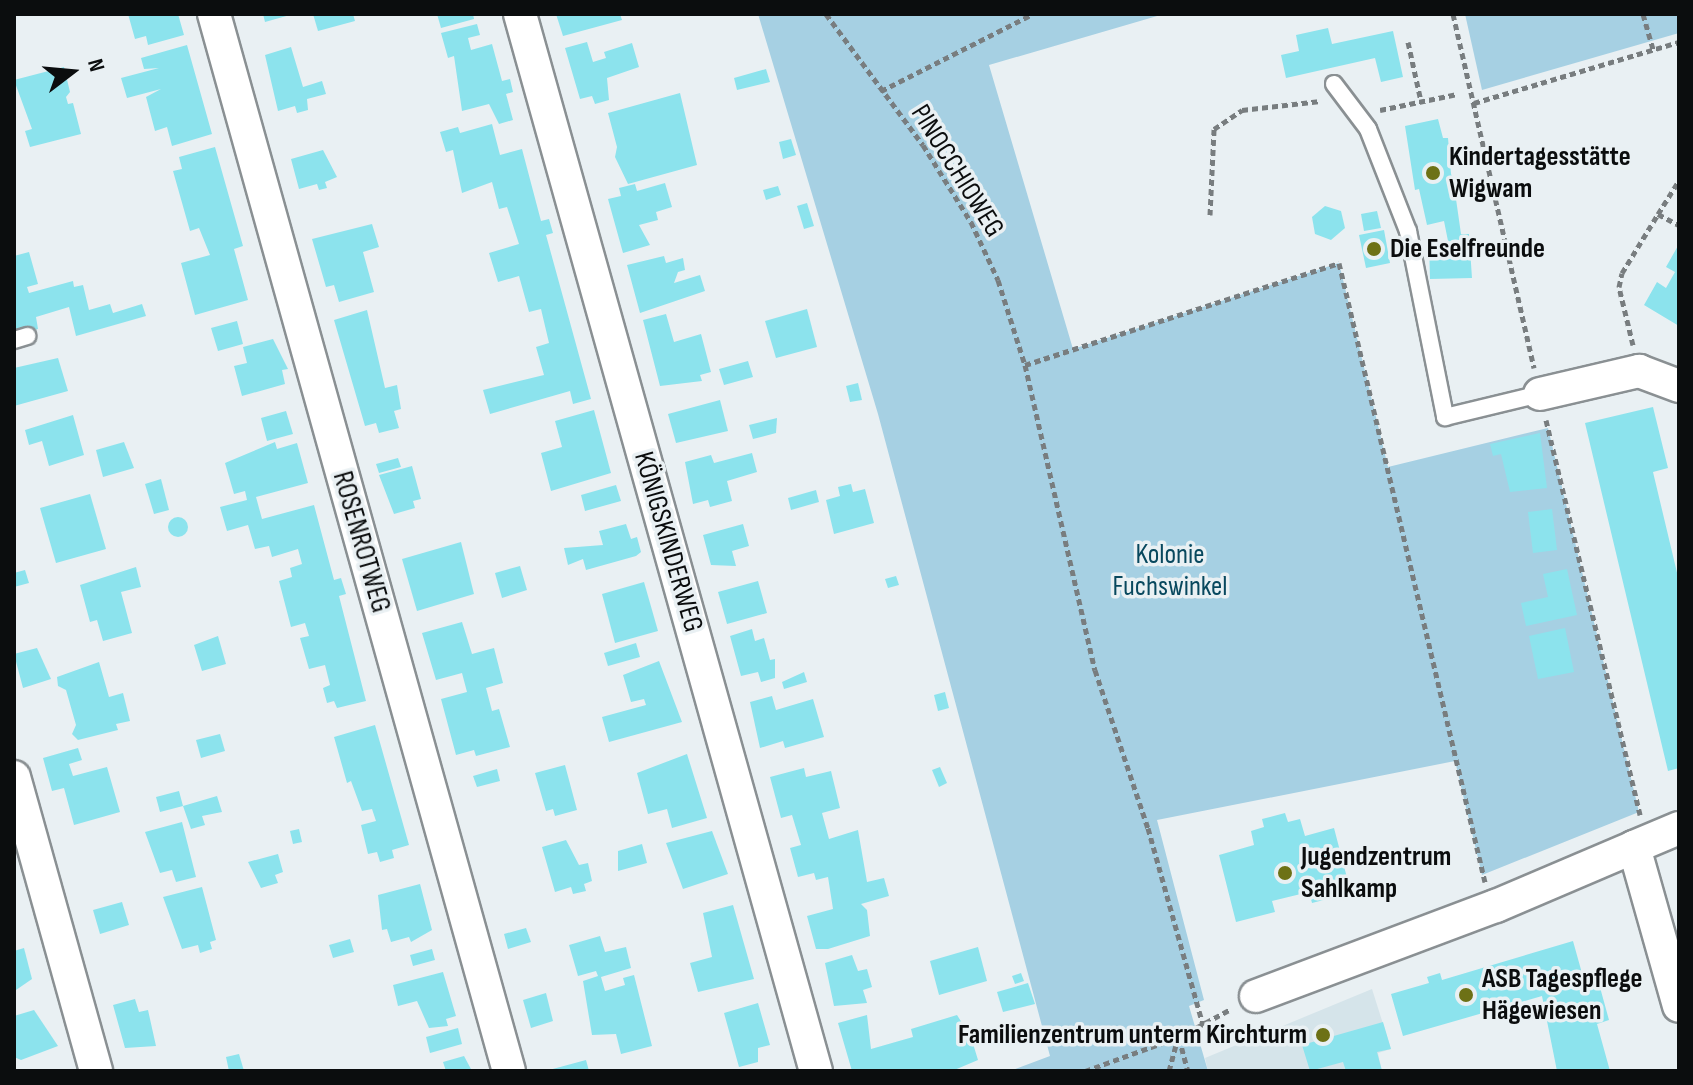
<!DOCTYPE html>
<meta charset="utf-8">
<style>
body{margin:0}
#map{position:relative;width:1693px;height:1085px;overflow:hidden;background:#e9f0f3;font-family:"Sofia Sans Condensed",sans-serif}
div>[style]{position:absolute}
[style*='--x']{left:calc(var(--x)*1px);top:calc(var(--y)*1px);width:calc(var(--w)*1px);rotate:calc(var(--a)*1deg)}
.built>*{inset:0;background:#d5e4ea}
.green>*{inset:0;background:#a6d0e3}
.building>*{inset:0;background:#8ce3ed}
.round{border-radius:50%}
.path>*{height:5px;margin-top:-2.5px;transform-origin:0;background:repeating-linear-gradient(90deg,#787d7f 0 6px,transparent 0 10px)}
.roads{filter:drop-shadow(2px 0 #8a9093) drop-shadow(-2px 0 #8a9093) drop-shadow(0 2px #8a9093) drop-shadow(0 -2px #8a9093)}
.lane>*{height:16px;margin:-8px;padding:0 8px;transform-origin:8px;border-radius:8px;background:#fff}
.street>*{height:32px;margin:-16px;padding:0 16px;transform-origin:16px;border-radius:16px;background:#fff}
.dots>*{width:22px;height:22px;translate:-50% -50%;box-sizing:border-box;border:4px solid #e9f0f3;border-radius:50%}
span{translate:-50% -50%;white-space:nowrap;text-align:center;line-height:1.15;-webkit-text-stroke:7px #e9f0f3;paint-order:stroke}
.poi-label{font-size:28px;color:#0b0d0e;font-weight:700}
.left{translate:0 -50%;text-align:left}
.right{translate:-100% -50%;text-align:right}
.street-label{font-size:28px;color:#0b0d0e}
.park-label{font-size:28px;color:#08485e}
.frame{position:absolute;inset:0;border:16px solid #0b0d0e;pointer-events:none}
.north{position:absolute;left:32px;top:32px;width:80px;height:80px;-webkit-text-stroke:6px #e9f0f3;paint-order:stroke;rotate:74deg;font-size:22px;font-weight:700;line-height:32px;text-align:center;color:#0b0d0e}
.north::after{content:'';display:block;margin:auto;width:28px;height:36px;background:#0b0d0e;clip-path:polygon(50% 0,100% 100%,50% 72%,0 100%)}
</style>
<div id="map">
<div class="built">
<div style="clip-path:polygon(1372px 989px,1391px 1049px,1378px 1053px,1382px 1071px,1208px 1071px,1205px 1058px)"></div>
</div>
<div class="green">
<div style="clip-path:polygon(758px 14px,1164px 14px,989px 65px,1073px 349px,1339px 263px,1388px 467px,1548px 428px,1639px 812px,1482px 875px,1455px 761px,1157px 820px,1204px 1000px,1189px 1006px,1208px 1071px,1010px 1071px,1050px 1056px,878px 414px)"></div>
<div style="clip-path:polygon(1465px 14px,1679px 14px,1679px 33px,1482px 90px)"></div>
</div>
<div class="building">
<div style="clip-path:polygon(128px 14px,178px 14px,184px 35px,148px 45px,146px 36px,135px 39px)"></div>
<div style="clip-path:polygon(263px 14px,290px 14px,290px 15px,265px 22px)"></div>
<div style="clip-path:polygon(313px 14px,353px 14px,355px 21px,318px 31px)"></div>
<div style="clip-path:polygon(437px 14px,473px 14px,474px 19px,441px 28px)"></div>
<div style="clip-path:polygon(556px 14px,620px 14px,622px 20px,563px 36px)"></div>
<div style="clip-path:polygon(477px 24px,480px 35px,468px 38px,471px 50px,492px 44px,502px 81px,510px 79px,513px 92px,506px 94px,513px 120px,499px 124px,489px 104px,462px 111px,454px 56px,448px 58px,441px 33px)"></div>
<div style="clip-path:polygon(1328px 28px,1332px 44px,1393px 31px,1403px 77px,1381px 82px,1375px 58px,1286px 78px,1281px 55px,1299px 51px,1296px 35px)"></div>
<div style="clip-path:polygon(587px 42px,593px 62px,606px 58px,604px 52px,632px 43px,639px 67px,607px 78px,609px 100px,595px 104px,592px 96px,580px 99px,565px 48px)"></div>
<div style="clip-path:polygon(187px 45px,212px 134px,172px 146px,167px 127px,155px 131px,146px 97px,161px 89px,127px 98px,121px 78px,159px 68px,144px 69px,141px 58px)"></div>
<div style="clip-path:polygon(291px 47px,303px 87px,322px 81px,326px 94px,307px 99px,308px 110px,297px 113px,295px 106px,278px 111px,265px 55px)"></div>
<div style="clip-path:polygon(64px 67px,70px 92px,66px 97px,68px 104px,73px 103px,81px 134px,30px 147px,25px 131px,32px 129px,14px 80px)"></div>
<div style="clip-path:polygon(766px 69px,770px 82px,737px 90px,734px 78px)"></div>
<div style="clip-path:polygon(680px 93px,697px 165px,628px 184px,615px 157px,617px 147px,608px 113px)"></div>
<div style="clip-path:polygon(1438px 119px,1443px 138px,1448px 138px,1451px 174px,1461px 198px,1456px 199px,1461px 234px,1469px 234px,1472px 278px,1430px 279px,1429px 242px,1448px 241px,1444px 221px,1427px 225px,1419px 189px,1415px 190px,1405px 126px)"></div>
<div style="clip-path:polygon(492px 124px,500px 155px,522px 149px,541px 221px,549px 219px,553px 233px,546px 235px,591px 399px,573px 404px,570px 391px,490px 414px,483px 390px,544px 375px,536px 347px,549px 343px,541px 309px,529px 312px,519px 276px,498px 282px,489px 253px,519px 244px,507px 207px,499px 209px,492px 182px,462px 193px,453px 150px,446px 152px,440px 132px,458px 127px,460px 133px)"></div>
<div style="clip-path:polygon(791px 139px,796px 155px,783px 159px,779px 142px)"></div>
<div style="clip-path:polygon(215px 147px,243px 246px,234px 249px,248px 300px,195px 315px,181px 263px,210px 255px,199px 228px,190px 231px,173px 171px,182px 169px,179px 157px)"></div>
<div style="clip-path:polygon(323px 150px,337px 177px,325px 182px,327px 188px,319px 190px,317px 184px,299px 189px,291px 159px)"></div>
<div style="clip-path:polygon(665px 183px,672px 207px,656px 212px,658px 220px,639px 225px,650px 245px,623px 253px,608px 199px,621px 196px,619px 188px,635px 184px,637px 191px)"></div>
<div style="clip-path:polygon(778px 186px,781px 195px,766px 200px,763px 190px)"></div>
<div style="clip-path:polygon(807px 203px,814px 226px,804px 229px,797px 206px)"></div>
<div style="clip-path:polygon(1325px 206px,1341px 211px,1345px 228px,1331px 240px,1315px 234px,1312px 217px)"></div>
<div style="clip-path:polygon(1377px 211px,1381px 228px,1364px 231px,1361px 214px)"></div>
<div style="clip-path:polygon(372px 224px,379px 247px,363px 252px,374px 292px,339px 302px,334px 285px,326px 287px,312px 239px)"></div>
<div style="clip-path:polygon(1384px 230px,1390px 263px,1366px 268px,1359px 235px)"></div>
<div style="clip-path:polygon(1679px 244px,1679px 326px,1644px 305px,1657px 282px,1666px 288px,1675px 272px,1666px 267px)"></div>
<div style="clip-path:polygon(29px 252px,38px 284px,27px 287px,29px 293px,73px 281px,74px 287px,83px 285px,89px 310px,110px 304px,113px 313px,142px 304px,146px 316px,76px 336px,69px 307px,36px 317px,38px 329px,14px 335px,14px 256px)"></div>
<div style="clip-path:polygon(664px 256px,666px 263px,683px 258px,685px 270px,678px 272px,674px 283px,700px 275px,705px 291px,640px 313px,627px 265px)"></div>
<div style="clip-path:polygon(807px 309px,817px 347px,776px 358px,765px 321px)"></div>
<div style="clip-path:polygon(367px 310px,385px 388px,397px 385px,401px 409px,394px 411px,399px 428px,379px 433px,376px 423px,365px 426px,334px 320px)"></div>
<div style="clip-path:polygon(666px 314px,674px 342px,701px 334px,711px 372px,700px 375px,702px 381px,660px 386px,643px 320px)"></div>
<div style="clip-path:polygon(237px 321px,243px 344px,218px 351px,211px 328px)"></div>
<div style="clip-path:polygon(273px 339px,288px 369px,282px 370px,285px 384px,242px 396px,234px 366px,247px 363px,243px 347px)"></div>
<div style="clip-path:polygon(58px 358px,68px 391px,14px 406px,14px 368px)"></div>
<div style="clip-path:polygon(748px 361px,753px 377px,724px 385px,719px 369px)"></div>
<div style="clip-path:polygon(858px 383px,862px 400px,850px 402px,846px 386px)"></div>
<div style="clip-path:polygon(720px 400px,728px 431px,676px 443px,668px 414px)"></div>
<div style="clip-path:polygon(1653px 407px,1668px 468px,1653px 472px,1679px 581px,1679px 768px,1668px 771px,1585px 423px)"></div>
<div style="clip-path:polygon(594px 410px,611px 473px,551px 491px,541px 453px,562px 447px,555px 421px)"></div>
<div style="clip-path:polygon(286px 411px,293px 434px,267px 441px,261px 418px)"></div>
<div style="clip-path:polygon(73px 415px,84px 455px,49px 466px,42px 441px,29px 445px,25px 430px)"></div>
<div style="clip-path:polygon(777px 418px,776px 433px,753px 439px,749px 425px)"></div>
<div style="clip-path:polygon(1540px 433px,1547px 488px,1510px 492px,1501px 454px,1493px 456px,1490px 444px)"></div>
<div style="clip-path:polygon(124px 442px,134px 468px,103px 477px,96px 450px)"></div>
<div style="clip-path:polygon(275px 442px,277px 449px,297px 443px,308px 483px,256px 497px,262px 519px,314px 505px,334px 580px,341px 578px,346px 594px,339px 596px,366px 701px,337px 708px,334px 701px,327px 703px,323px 688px,330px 685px,325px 665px,309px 669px,300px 638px,309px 636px,305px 623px,291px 627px,279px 581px,292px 577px,290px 568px,302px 564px,298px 549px,272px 557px,269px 546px,255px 549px,248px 525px,227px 531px,220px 507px,247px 500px,245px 491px,234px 494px,225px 463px)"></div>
<div style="clip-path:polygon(752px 453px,757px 472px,727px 481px,732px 501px,710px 507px,708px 500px,693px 504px,685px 462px,711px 455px,714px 463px)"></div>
<div style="clip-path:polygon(398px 458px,401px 467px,379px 473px,376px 464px)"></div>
<div style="clip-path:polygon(412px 466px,421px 499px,413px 501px,415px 508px,394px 514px,379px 475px)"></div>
<div style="clip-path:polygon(161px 479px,169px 510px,154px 514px,145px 484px)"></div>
<div style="clip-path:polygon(851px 484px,853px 492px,865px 489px,874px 523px,834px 534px,826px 500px,840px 496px,838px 487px)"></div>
<div style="clip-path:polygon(616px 485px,621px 501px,585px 511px,581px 495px)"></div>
<div style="clip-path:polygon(816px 490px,819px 502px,791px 510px,788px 498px)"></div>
<div style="clip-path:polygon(90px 494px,106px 549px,56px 563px,40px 508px)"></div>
<div style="clip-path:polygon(1552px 509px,1557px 550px,1533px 553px,1528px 512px)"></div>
<div class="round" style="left:168px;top:517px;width:20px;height:20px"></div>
<div style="clip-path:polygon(626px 524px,631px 539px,637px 537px,641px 552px,636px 556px,586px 570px,583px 559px,568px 565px,564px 548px,603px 545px,599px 531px)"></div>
<div style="clip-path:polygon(743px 524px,749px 546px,732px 551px,736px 566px,711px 565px,703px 535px)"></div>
<div style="clip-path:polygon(461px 542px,474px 594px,417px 611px,402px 559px)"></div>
<div style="clip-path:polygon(520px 566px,527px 590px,502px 598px,495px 573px)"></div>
<div style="clip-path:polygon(136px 567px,141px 587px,121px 592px,132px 633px,103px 641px,97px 620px,90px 622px,80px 585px)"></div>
<div style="clip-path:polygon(1567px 569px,1577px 615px,1526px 626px,1521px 603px,1548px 597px,1543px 574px)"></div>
<div style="clip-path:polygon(25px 570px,29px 583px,14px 587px,14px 573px)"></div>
<div style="clip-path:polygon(896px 576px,899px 585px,888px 588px,885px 579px)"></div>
<div style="clip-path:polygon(758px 581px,767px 613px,727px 624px,718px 592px)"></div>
<div style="clip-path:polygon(644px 582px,658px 631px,615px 643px,602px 594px)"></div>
<div style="clip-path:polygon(462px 622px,472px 654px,494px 648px,503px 683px,486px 688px,492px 711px,499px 709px,510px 747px,476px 756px,474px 750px,456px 755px,441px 699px,467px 692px,462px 673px,436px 680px,422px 633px)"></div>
<div style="clip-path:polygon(1565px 628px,1574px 672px,1538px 679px,1529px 636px)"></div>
<div style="clip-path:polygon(752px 629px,755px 641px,764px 638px,770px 660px,775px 659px,775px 678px,761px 682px,758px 672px,741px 676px,730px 636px)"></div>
<div style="clip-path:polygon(218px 636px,226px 664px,202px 671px,194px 645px)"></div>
<div style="clip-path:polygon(636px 643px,640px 657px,608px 666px,604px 653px)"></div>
<div style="clip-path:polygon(37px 648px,51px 679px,23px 688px,14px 654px)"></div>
<div style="clip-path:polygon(659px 661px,682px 722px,609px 742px,602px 717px,646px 705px,644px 699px,631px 702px,623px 675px)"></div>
<div style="clip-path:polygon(99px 662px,109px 697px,123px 693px,130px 721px,116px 724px,118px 730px,78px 740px,72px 734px,76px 725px,66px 690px,58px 686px,57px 677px)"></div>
<div style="clip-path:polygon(804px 672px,807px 682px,784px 689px,782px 682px)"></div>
<div style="clip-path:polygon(945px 692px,949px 708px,938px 711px,934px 695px)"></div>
<div style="clip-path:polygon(772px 696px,776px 710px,813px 699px,824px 737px,785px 748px,783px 741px,760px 748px,750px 702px)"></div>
<div style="clip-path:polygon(375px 725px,409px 845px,392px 850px,394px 858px,380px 862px,377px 852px,368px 854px,361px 825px,376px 821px,372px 809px,362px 811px,351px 781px,347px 783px,334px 737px)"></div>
<div style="clip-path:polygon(220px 734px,225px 751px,201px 758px,196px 740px)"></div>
<div style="clip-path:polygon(78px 748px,82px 760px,69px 764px,73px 776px,107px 767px,120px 812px,74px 825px,64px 788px,52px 791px,43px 758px)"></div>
<div style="clip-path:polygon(687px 754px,707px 818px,672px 828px,667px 809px,648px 814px,637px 773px)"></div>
<div style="clip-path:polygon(565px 765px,577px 810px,555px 816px,553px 809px,546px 811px,535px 773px)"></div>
<div style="clip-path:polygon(940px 767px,947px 783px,939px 787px,932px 770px)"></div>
<div style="clip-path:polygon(804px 768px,806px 777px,831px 771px,840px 808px,822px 813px,829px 839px,858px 830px,867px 882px,884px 878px,889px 896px,861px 904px,867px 910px,870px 936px,828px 949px,816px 949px,807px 916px,833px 909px,828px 877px,816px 880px,814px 873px,798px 877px,790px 848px,801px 845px,792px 815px,781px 818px,770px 777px)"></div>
<div style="clip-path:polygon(497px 769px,500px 781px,477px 787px,473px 776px)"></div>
<div style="clip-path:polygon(179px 791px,183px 806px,160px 812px,156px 797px)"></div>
<div style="clip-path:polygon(217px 796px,222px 812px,202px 816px,205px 825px,191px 829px,183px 806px)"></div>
<div style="clip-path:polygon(1285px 813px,1288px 822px,1300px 819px,1305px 836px,1334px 828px,1351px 893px,1312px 903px,1309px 892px,1272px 901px,1275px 912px,1236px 922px,1219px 855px,1254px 845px,1251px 831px,1264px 827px,1262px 819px)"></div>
<div style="clip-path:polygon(182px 822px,196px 877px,176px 882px,172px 870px,160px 873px,145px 832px)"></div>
<div style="clip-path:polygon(299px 829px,302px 842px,293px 844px,290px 831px)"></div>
<div style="clip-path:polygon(712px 831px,728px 874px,683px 889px,666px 843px)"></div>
<div style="clip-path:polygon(566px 840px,579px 865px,588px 863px,592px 881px,584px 884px,586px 891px,573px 894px,571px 887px,555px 892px,542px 847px)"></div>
<div style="clip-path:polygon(642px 844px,647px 863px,618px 871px,618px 851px)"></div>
<div style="clip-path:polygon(278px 854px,283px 872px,275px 875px,278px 883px,261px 888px,248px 862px)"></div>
<div style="clip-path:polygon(420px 884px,432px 930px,411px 942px,409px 937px,391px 942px,387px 929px,382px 930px,378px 895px)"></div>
<div style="clip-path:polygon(202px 887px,216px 940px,210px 942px,212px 949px,200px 953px,198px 945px,182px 949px,163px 897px)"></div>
<div style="clip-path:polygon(122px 902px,129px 925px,100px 934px,93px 910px)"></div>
<div style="clip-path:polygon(733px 905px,754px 979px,698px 992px,690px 963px,712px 957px,703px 913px)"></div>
<div style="clip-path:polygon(526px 928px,531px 942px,508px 949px,504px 934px)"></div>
<div style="clip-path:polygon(600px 936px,605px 952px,626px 947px,631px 968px,601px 977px,605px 991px,625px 985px,623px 978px,634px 975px,652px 1046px,621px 1054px,616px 1034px,592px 1035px,583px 981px,598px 976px,596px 971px,578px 976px,569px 945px)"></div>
<div style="clip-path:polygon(350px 939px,354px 952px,333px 958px,329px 945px)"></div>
<div style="clip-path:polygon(1573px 941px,1585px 984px,1598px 980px,1609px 1020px,1597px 1024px,1610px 1071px,1557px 1071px,1542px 996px,1403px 1036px,1391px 994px,1429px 983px,1427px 977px,1440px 973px,1442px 980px)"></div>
<div style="clip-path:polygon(978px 947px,987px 981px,939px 995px,930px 961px)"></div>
<div style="clip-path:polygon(24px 948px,32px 979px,16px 990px,14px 951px)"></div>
<div style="clip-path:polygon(432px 949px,435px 960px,413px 966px,410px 955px)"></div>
<div style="clip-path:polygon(852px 955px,858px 971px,867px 969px,872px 987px,863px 990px,867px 1003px,834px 1006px,825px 963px)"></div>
<div style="clip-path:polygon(443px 972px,456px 1016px,446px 1019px,448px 1026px,429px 1028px,417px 1001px,398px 1006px,393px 985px)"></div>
<div style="clip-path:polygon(1021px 973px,1024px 981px,1015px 984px,1012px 976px)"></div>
<div style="clip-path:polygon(1028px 983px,1035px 1004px,1003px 1012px,997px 992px)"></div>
<div style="clip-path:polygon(546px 993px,553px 1021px,531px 1028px,523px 1000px)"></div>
<div style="clip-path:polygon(135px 999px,139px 1012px,148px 1010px,156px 1046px,125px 1048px,113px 1005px)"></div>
<div style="clip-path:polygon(758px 1003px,770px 1045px,758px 1048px,758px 1062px,739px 1067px,724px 1013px)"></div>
<div style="clip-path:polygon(34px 1010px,58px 1046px,21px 1060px,14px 1057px,14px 1016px)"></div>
<div style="clip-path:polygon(867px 1015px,871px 1049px,913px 1037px,911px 1029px,957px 1015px,971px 1037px,978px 1060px,952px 1071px,852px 1071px,838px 1023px)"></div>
<div style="clip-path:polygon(1383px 1022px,1391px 1049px,1377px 1052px,1382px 1071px,1346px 1071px,1343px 1062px,1310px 1071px,1302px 1045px)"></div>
<div style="clip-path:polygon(458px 1028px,462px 1044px,430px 1053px,426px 1037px)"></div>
<div style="clip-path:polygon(239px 1054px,244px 1071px,229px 1071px,226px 1057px)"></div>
<div style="clip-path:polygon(464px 1056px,472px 1071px,446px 1071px,443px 1062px)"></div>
<div style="clip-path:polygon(586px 1060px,589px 1071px,549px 1071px,549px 1070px)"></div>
</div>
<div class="path">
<div style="--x:826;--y:14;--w:163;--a:53.5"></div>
<div style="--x:923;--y:145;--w:91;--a:58.1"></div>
<div style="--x:971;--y:222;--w:64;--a:65"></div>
<div style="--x:998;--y:280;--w:89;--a:72.4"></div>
<div style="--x:1025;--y:365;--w:313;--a:77.1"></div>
<div style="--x:1095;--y:670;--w:167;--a:71.5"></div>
<div style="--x:1148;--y:828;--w:205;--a:74.4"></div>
<div style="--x:1453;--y:14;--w:363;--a:77.1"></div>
<div style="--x:1643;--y:14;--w:37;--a:74"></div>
<div style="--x:1408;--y:42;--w:60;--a:77.6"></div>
<div style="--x:881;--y:91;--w:170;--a:-26.9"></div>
<div style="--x:1474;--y:103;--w:214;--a:-16.6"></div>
<div style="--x:1380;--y:110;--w:79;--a:-11.7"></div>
<div style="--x:1658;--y:214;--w:40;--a:-58"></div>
<div style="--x:1210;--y:215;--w:86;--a:-87.3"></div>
<div style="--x:1214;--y:129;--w:34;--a:-34"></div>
<div style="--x:1242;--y:110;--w:79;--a:-6.6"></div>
<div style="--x:1633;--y:345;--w:60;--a:-103.6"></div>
<div style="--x:1619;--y:287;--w:14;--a:-78"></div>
<div style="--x:1622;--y:273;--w:69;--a:-58.6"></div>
<div style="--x:1658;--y:214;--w:24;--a:28"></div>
<div style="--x:1025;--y:365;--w:330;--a:-18"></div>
<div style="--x:1339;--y:263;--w:636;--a:76.73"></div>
<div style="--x:1546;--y:420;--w:406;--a:76.6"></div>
<div style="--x:1179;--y:1038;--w:34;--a:75"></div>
<div style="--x:1085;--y:1071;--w:100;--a:-19.9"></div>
<div style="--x:1179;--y:1037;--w:59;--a:-28.3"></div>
<div style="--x:1169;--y:1071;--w:34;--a:-75"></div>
</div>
<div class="roads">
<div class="lane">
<div style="--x:1334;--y:84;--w:56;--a:52.9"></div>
<div style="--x:1368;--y:129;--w:110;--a:68.6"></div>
<div style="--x:1408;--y:231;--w:190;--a:78.7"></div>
<div style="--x:1445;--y:417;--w:98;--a:-13.6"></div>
<div style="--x:14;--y:340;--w:14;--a:-17"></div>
</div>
<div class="street">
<div style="--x:214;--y:14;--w:1097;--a:74.41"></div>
<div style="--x:520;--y:14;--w:1098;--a:74.36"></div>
<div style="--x:1540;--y:394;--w:102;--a:-13.1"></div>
<div style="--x:1639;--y:371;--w:43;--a:20.6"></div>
<div style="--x:14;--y:777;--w:305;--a:74.4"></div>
<div style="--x:1679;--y:828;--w:49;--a:157.1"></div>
<div style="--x:1634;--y:847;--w:165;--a:74.2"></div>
<div style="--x:1256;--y:996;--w:256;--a:-20.6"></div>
<div style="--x:1496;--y:906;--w:150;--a:-23.1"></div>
</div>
</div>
<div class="dots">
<div style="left:1433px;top:173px;background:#6d7116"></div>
<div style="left:1374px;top:249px;background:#6d7116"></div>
<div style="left:1285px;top:873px;background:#6d7116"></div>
<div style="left:1466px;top:995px;background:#6d7116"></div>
<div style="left:1323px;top:1035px;background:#6d7116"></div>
</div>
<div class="poi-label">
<span class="left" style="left:1449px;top:173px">Kindertagesstätte<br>Wigwam</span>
<span class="left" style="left:1390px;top:249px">Die Eselfreunde</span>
<span class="left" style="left:1301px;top:873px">Jugendzentrum<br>Sahlkamp</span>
<span class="left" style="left:1482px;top:995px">ASB Tagespflege<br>Hägewiesen</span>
<span class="right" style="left:1307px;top:1035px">Familienzentrum unterm Kirchturm</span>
</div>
<div class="street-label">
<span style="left:957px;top:171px;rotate:58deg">PINOCCHIOWEG</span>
<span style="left:361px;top:542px;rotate:74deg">ROSENROTWEG</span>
<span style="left:668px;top:542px;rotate:74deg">KÖNIGSKINDERWEG</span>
</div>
<div class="park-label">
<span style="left:1170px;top:571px">Kolonie<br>Fuchswinkel</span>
</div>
<div class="frame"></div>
<div class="north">N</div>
</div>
